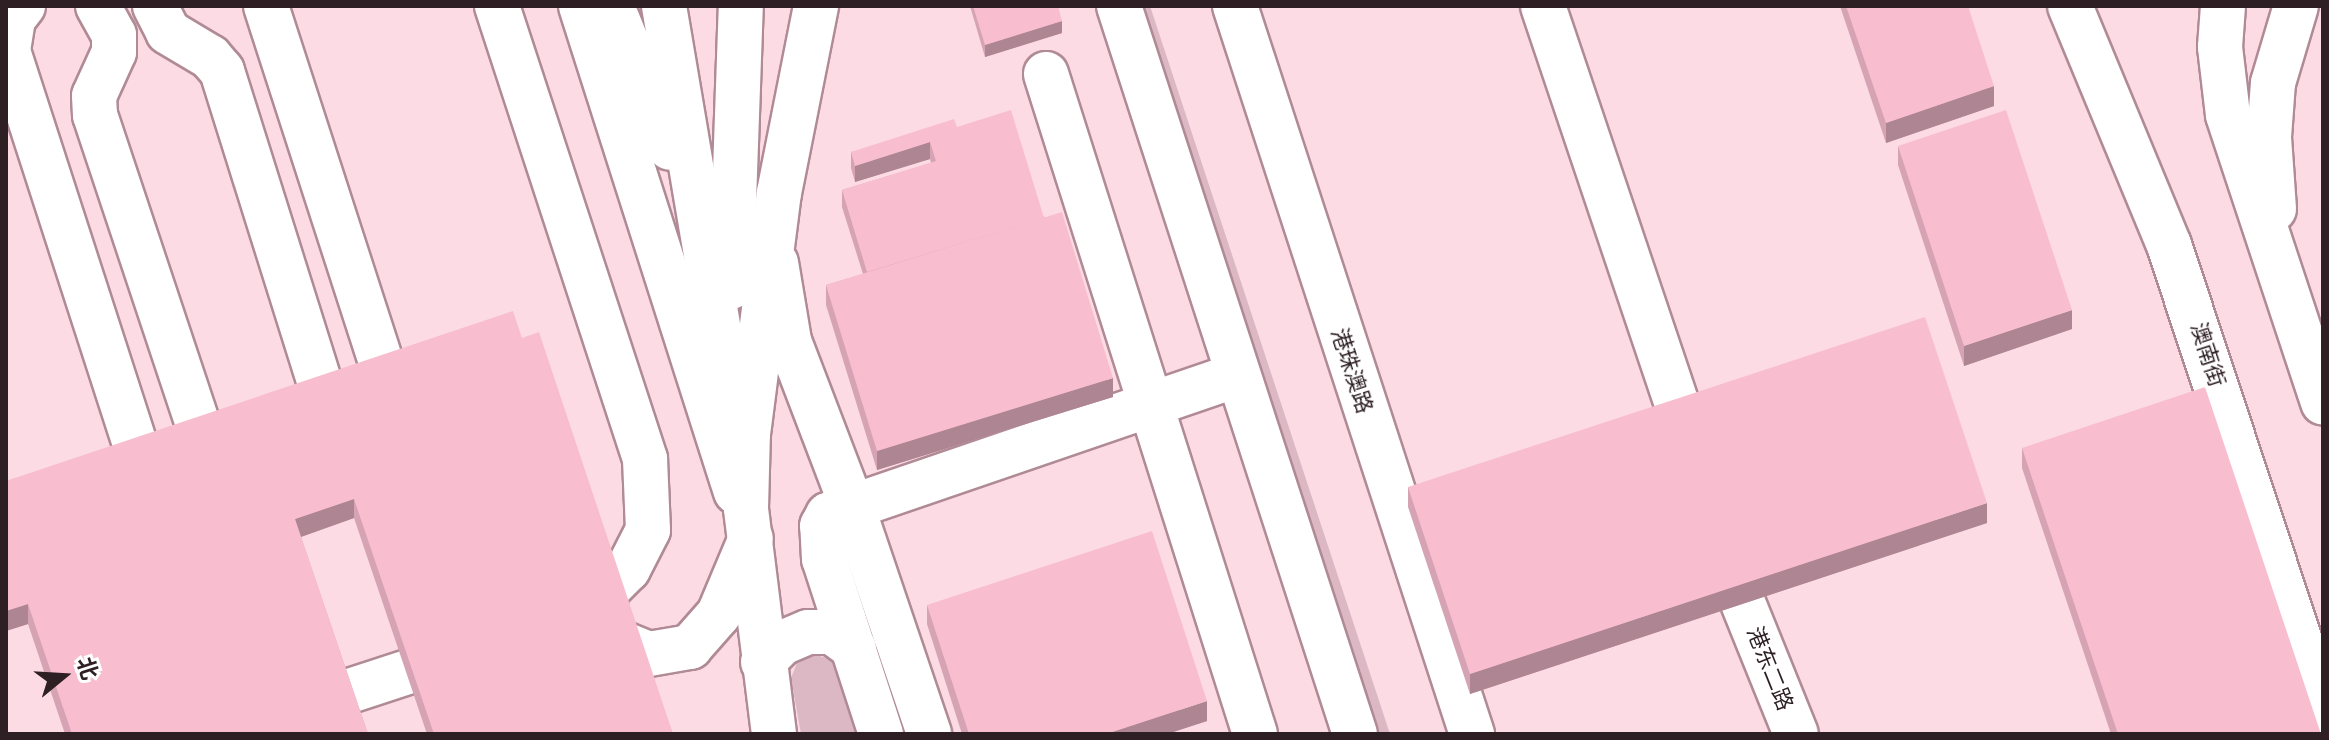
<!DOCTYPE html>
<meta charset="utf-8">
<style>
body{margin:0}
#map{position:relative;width:2329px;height:740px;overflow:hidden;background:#fcdbe4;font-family:Karla,"Noto Sans SC",sans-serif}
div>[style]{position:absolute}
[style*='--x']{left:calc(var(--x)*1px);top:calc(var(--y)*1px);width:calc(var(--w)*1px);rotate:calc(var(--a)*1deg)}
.green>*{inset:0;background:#dbb8c3}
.roads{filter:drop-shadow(2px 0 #b08a95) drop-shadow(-2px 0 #b08a95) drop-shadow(0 2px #b08a95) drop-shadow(0 -2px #b08a95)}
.minor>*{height:44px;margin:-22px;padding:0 22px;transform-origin:22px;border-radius:22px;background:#fff}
.major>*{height:44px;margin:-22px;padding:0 22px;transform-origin:22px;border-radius:22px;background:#fff}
.highway>*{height:44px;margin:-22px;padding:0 22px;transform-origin:22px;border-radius:22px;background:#fff}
.wall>*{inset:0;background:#d5a3b3}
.shaded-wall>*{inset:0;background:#ae8592}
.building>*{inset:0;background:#f8bed0}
span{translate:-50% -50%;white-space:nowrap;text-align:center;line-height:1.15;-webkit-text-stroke:8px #fff;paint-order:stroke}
.street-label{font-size:22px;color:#2d1f23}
.frame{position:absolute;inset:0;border:8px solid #2d1f23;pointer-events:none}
.north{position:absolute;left:24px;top:636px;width:80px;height:80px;-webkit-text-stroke:6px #fff;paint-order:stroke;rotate:72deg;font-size:22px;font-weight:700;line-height:32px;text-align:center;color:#2d1f23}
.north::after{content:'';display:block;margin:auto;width:28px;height:36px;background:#2d1f23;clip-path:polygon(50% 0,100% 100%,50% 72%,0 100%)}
</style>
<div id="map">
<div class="green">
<div style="clip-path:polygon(1125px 6px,1150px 6px,1390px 734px,1363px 734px)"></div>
<div style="clip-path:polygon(809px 652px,831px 660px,839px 671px,858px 734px,801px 734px,791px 678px,799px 658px)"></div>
</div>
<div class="roads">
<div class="minor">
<div style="--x:23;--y:6;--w:16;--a:128"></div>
<div style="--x:13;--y:19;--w:32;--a:99"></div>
<div style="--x:8;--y:51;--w:465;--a:72.1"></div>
<div style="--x:98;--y:6;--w:33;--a:61"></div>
<div style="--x:114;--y:35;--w:17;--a:90"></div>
<div style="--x:114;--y:52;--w:48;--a:114.4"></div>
<div style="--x:94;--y:96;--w:19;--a:87"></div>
<div style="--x:95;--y:115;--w:379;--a:71.6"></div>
<div style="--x:155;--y:6;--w:29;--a:63"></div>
<div style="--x:168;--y:32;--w:49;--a:30.8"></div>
<div style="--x:210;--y:57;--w:18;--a:49"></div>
<div style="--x:222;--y:71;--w:380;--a:72.6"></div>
<div style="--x:266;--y:6;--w:426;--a:72.1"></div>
<div style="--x:497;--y:6;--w:477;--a:71.9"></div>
<div style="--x:645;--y:459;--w:71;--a:87.6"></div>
<div style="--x:648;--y:530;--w:44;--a:117.1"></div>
<div style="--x:628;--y:569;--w:34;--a:135"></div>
<div style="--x:604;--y:593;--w:34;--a:85"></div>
<div style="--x:1119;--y:6;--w:765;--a:72.04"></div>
<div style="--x:1235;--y:6;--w:766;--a:71.97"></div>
<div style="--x:2070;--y:6;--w:259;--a:67.5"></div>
<div style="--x:2169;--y:245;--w:491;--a:71.7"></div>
<div style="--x:1046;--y:74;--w:692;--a:72.43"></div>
<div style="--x:776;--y:263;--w:79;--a:80.5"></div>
<div style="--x:789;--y:341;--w:173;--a:69.1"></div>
<div style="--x:851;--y:503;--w:244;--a:71.3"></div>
<div style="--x:592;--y:631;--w:61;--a:22"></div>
<div style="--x:649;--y:654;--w:42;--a:-9.7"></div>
<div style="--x:690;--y:647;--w:44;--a:-48.7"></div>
<div style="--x:719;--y:614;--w:82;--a:-67.2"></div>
<div style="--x:763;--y:662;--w:27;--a:-45"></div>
<div style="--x:782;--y:643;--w:28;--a:-23"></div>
<div style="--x:808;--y:632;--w:24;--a:0"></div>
<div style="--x:832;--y:632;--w:27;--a:36"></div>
<div style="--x:218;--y:734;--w:216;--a:-18.1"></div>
<div style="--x:423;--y:667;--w:41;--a:-2.8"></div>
<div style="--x:881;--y:734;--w:184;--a:-108"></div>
<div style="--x:824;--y:559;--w:33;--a:-93"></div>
<div style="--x:822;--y:526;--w:13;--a:-61"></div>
<div style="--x:828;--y:515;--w:432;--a:-18.9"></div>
</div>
<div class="major">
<div style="--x:581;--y:6;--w:510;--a:72.31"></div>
<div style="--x:612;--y:6;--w:153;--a:67.8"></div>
<div style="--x:664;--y:6;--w:410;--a:80.4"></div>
<div style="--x:2223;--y:6;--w:41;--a:94.2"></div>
<div style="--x:2220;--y:47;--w:68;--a:83.3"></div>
<div style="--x:2228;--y:115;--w:303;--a:71.7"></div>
<div style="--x:2274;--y:209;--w:72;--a:-94"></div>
<div style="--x:2269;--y:137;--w:54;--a:-85.8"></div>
<div style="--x:2273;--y:83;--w:80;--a:-73.4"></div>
<div style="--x:731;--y:287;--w:281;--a:-88"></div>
<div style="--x:774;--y:734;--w:228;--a:-97.1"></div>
<div style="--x:746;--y:508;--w:74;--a:-88.5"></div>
<div style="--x:748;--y:434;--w:243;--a:-82.7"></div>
<div style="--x:779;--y:193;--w:191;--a:-78.8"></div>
</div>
<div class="highway">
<div style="--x:1543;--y:6;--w:434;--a:71.4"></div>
<div style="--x:1743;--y:603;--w:141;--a:68"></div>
</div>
</div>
<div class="wall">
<div style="clip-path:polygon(970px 6px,1058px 6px,1062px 33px,985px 57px)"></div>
<div style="clip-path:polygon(1840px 6px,1968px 6px,1994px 106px,1886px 143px)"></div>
<div style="clip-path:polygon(957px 127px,1045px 218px,1113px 397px,877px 470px,826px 305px,826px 285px,863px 274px,842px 207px,842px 190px,931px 163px,930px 159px,855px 182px,851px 168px,851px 152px)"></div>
<div style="clip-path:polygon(1898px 146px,2072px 329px,1964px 366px,1898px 165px)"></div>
<div style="clip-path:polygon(522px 338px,673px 734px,427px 734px,354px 518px,301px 537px,368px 734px,65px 734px,28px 624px,6px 631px,6px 481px)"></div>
<div style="clip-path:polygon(2022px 448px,2321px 734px,2111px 734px,2022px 468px)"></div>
<div style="clip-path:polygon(1408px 487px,1987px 523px,1470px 694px,1408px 507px)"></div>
<div style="clip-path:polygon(927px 605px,1207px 721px,1167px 734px,962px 734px,927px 624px)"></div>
</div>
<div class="shaded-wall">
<div style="clip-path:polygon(1062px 21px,1062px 33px,985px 57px,985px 45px)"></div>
<div style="clip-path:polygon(1994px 86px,1994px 106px,1886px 143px,1886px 123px)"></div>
<div style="clip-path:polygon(930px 142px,930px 159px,855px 182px,855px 166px)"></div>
<div style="clip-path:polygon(2072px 310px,2072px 329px,1964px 366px,1964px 346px)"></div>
<div style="clip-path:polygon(1113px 378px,1113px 397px,877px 470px,877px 451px)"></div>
<div style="clip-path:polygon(354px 499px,354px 518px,295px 539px,295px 519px)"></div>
<div style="clip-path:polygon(1987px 503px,1987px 523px,1470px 694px,1470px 674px)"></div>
<div style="clip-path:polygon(28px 604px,28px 624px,6px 631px,6px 611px)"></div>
<div style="clip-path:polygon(1207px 701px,1207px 721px,1167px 734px,1106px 734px)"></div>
</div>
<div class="building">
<div style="clip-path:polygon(973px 6px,1058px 6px,1062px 21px,985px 45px)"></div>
<div style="clip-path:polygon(1846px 6px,1968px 6px,1994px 86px,1886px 123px)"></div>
<div style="clip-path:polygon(1011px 110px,1044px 218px,867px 272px,842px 190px,936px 161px,930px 142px,855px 166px,851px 152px,954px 119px,957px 127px)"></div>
<div style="clip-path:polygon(2006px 110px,2072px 310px,1964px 346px,1898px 146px)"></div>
<div style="clip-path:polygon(1062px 212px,1113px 378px,877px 451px,826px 285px)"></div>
<div style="clip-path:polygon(513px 311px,522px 338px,539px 332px,673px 734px,434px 734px,354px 499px,295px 519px,368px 734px,72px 734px,28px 604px,6px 611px,6px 481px)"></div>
<div style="clip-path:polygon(1925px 317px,1987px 503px,1470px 674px,1408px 487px)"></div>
<div style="clip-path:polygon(2205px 387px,2321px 734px,2118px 734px,2022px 448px)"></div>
<div style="clip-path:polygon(1152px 531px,1207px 701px,1106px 734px,969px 734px,927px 605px)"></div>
</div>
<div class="street-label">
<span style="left:2207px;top:355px;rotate:72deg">澳南街</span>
<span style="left:1351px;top:371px;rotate:72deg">港珠澳路</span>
<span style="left:1769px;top:669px;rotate:68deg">港东二路</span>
</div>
<div class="frame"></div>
<div class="north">北</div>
</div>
